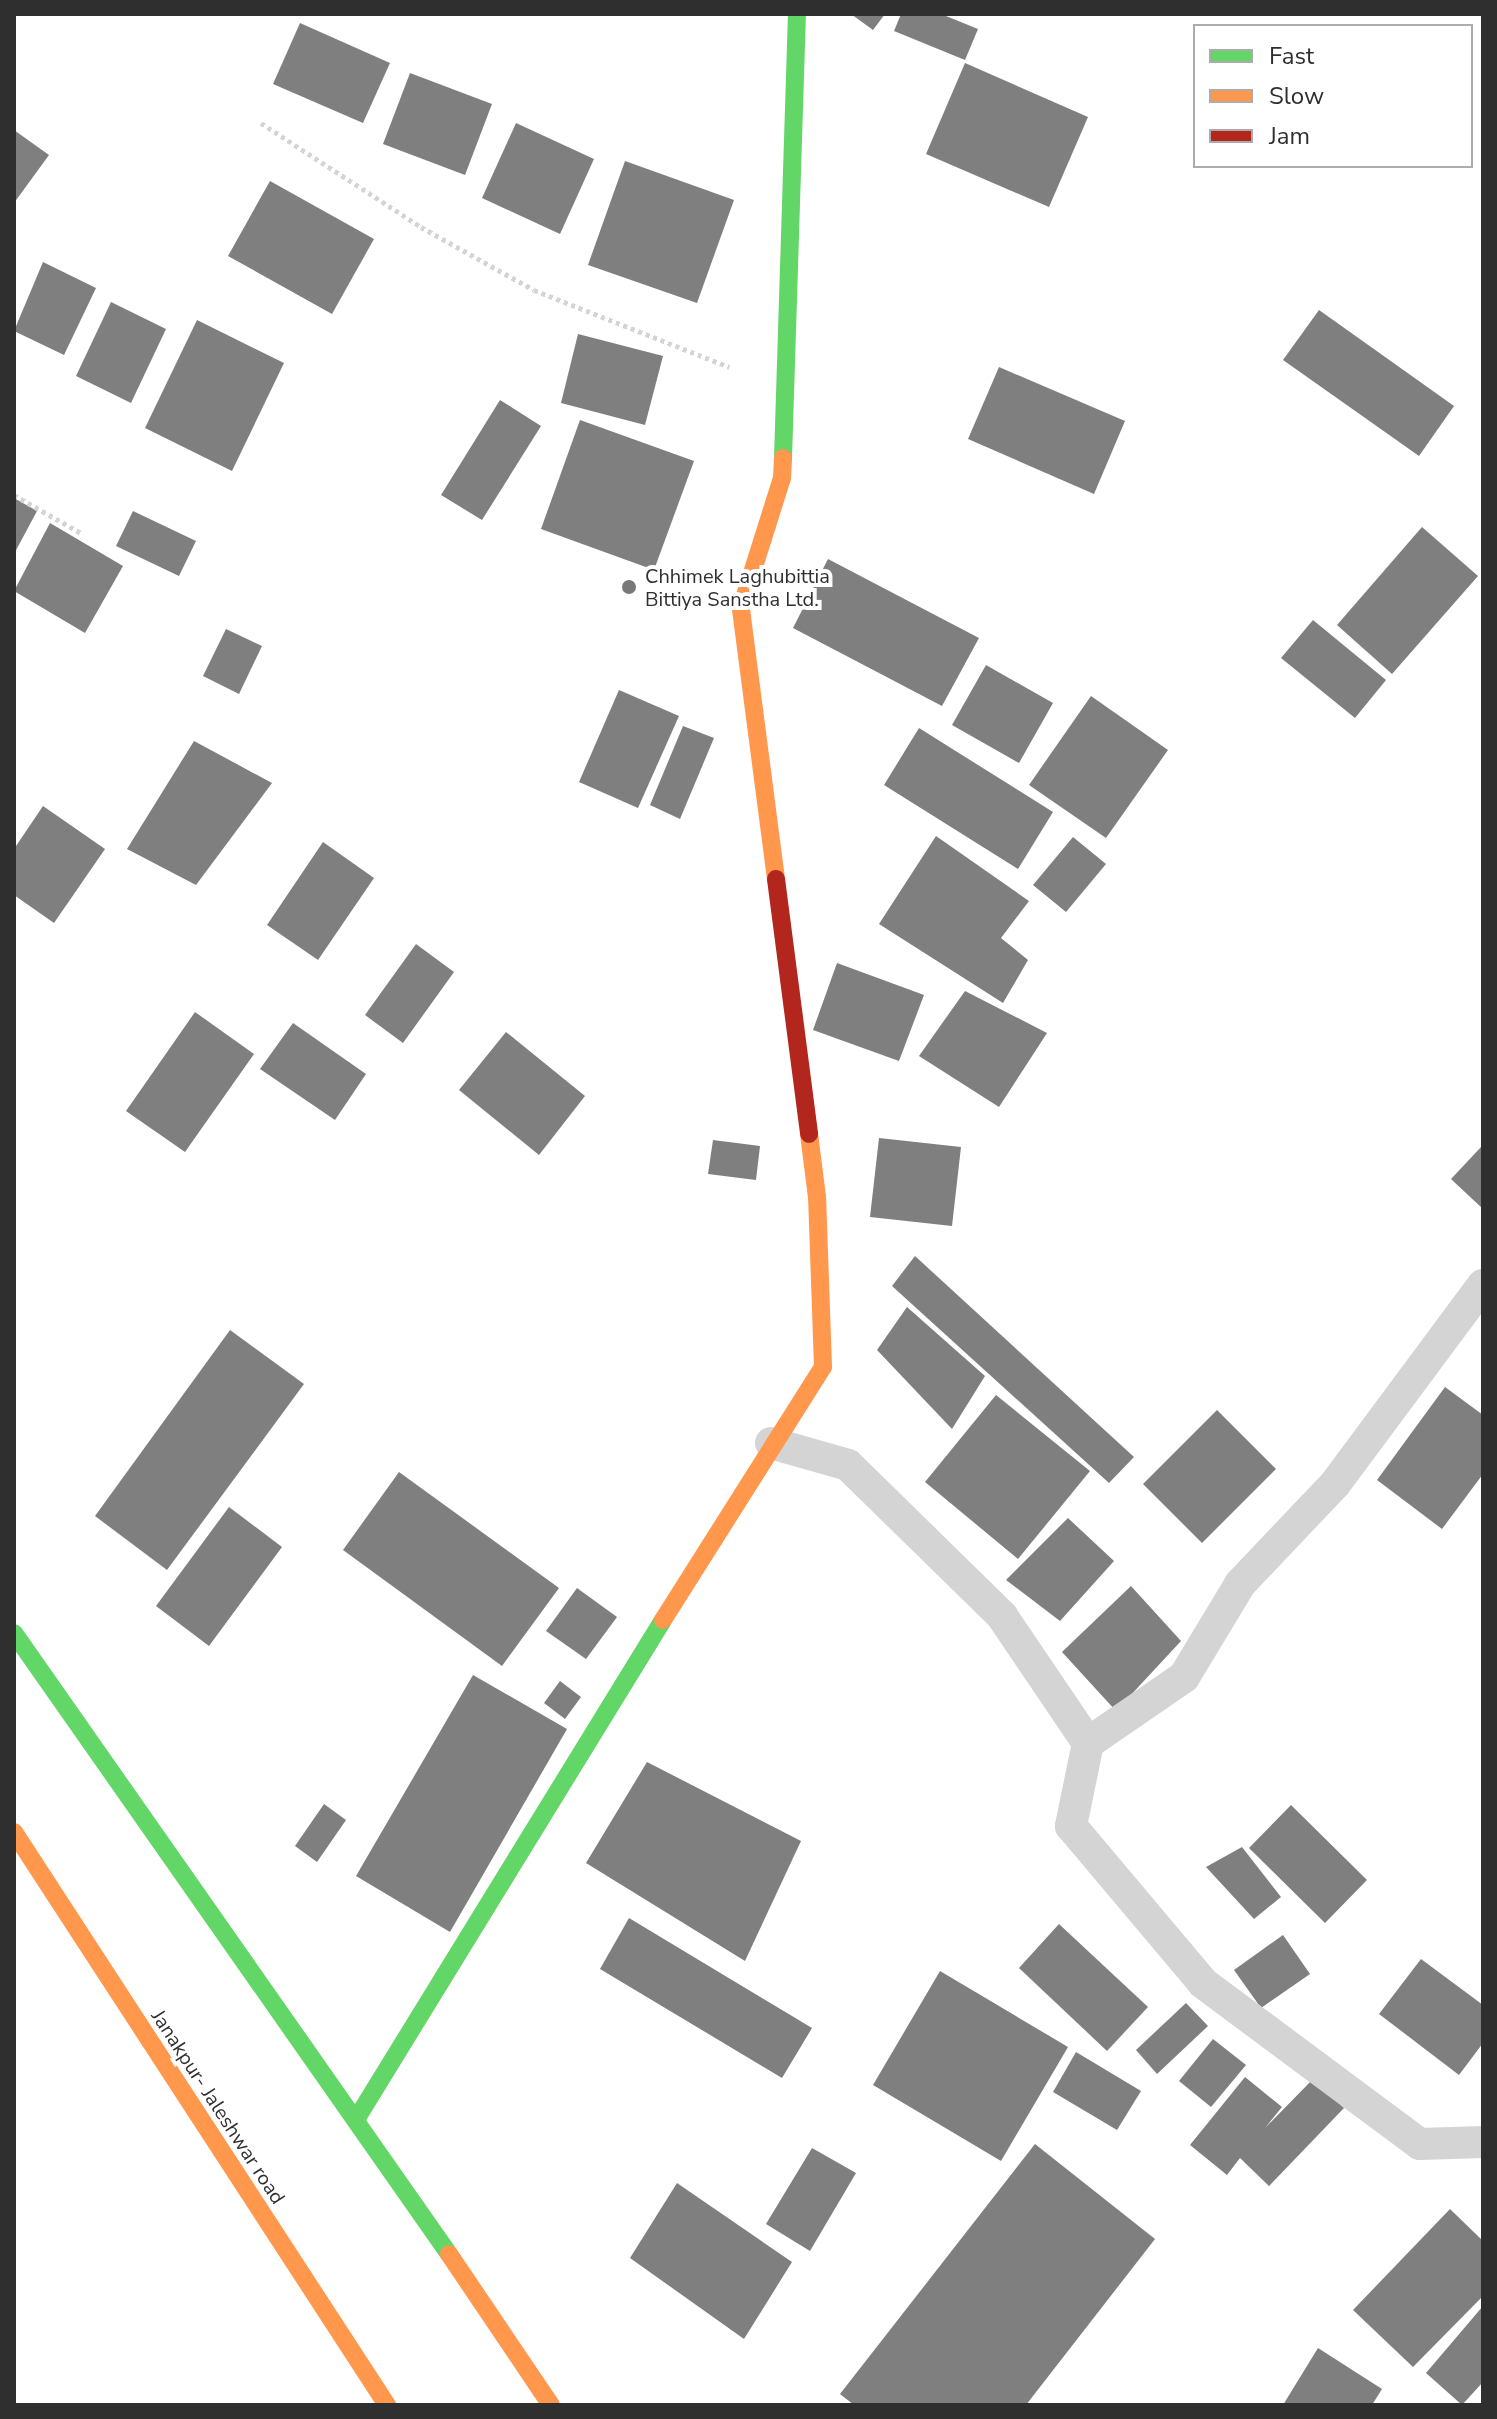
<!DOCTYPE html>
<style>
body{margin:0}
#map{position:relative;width:1497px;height:2419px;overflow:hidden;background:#fff;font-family:"Nunito Sans",sans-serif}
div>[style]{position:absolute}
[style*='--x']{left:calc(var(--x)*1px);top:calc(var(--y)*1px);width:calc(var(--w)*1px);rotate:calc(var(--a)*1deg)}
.building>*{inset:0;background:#7f7f7f}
.path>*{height:5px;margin-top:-2.5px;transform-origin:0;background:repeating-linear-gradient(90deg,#d4d4d4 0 4px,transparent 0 8px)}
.lane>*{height:32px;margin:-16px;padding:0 16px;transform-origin:16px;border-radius:16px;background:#d4d4d4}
.fast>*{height:18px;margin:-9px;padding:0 9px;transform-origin:9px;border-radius:9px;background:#63d668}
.slow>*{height:18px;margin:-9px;padding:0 9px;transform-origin:9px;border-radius:9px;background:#ff974d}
.jam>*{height:18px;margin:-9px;padding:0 9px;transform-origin:9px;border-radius:9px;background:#b3261e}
.dots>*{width:22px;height:22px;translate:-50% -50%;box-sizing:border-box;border:4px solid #fff;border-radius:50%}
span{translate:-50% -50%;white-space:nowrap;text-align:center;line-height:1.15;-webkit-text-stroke:8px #fff;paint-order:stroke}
.poi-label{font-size:20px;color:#2f2f2f}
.left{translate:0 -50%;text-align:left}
.street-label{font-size:20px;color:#2f2f2f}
.frame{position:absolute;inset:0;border:16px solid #2f2f2f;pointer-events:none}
.legend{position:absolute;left:1193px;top:24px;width:280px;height:144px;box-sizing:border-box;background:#fff;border:2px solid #acacac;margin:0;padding:10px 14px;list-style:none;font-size:24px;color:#2f2f2f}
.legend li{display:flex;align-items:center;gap:16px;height:40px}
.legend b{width:40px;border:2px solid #acacac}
</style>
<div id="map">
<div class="building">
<div style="clip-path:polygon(851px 14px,885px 14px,873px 30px)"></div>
<div style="clip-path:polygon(901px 14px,941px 14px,978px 29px,965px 60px,894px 31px)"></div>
<div style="clip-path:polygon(300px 23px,390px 63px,363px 123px,273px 84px)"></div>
<div style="clip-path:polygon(965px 63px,1088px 117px,1049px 207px,926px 154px)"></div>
<div style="clip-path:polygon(410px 73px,492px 104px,465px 175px,383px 144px)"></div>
<div style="clip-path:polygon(516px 123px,594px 159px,560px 234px,482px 198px)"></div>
<div style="clip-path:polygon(14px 130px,49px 155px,14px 203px)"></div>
<div style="clip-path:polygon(625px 161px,734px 200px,697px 303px,588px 265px)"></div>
<div style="clip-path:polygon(270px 181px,374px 239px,332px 314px,228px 256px)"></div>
<div style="clip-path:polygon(43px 262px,96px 288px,64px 355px,14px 331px)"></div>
<div style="clip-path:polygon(111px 302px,166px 329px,131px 403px,76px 376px)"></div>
<div style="clip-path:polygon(1319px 310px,1454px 406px,1419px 456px,1283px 360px)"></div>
<div style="clip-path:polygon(197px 320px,284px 363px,232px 471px,145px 428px)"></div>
<div style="clip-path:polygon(578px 334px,663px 356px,645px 425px,561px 403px)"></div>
<div style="clip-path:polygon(999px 367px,1125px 421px,1094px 494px,968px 439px)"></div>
<div style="clip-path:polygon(500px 400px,541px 426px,482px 520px,441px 495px)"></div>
<div style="clip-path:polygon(580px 420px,694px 461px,654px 570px,541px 529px)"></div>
<div style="clip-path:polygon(14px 498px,37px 511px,14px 554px)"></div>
<div style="clip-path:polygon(133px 511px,196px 541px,179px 576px,116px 546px)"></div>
<div style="clip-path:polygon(50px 523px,123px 566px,85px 633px,14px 591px)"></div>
<div style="clip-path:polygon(1422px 527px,1478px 576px,1392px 674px,1337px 625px)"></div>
<div style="clip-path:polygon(828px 559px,979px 638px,942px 706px,793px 628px)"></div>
<div style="clip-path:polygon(1313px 620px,1386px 680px,1355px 718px,1281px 658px)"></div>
<div style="clip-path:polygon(226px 629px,262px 646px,239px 694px,203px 676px)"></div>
<div style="clip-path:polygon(986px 665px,1053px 703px,1019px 763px,952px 725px)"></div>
<div style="clip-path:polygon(619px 690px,679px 716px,638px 808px,579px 782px)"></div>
<div style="clip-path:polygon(1091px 696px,1168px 750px,1106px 838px,1029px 785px)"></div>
<div style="clip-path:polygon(683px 726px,714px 738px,680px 819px,650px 805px)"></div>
<div style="clip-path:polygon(919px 728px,1053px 812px,1018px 869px,884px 785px)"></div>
<div style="clip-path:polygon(194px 741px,272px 783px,196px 885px,127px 849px)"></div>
<div style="clip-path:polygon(43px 806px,105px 849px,54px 923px,14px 895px,14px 849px)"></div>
<div style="clip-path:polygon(936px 836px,1029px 901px,1001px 938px,1028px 960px,1003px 1003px,879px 924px)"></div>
<div style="clip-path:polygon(1073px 837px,1106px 864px,1066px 912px,1033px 885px)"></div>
<div style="clip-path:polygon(323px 842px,374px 878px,318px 960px,267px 925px)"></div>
<div style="clip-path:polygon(416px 944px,454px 972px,403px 1043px,365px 1015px)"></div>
<div style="clip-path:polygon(837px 963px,924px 995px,899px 1061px,813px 1030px)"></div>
<div style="clip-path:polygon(965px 991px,1047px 1033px,999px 1107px,919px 1056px)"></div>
<div style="clip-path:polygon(195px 1012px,254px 1054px,185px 1152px,126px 1111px)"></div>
<div style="clip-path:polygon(293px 1023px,366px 1074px,335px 1120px,260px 1069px)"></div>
<div style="clip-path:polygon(506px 1032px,585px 1096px,539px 1155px,459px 1090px)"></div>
<div style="clip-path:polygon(879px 1138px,961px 1147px,952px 1226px,870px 1217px)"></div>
<div style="clip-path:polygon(713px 1140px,760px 1146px,756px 1180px,708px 1174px)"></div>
<div style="clip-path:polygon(1481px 1147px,1483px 1149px,1483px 1209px,1451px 1179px)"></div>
<div style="clip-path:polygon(915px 1256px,1134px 1457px,1109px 1483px,892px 1286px)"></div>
<div style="clip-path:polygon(907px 1307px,985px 1376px,952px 1429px,877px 1350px)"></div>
<div style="clip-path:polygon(230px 1330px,304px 1384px,167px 1570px,95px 1516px)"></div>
<div style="clip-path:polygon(1445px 1387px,1483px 1415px,1483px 1474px,1442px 1529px,1377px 1480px)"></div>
<div style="clip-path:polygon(996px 1395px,1090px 1471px,1018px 1559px,925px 1482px)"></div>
<div style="clip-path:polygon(1217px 1410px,1276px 1469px,1202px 1543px,1143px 1484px)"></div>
<div style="clip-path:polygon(399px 1472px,559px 1588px,502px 1666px,343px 1550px)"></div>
<div style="clip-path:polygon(229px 1507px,282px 1547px,209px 1646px,156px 1606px)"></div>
<div style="clip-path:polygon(1068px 1518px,1114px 1561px,1060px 1621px,1006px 1580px)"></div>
<div style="clip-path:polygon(1131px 1586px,1181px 1641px,1116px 1711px,1062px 1652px)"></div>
<div style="clip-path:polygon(577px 1588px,617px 1617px,586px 1659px,546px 1631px)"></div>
<div style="clip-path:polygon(473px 1675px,567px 1729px,450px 1932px,356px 1876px)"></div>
<div style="clip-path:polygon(560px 1681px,581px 1697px,565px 1719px,544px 1703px)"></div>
<div style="clip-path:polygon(647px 1762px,801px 1841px,745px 1961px,586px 1863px)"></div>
<div style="clip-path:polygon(324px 1804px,346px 1820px,317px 1862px,295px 1846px)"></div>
<div style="clip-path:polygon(1291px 1805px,1367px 1880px,1325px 1923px,1249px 1848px)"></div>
<div style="clip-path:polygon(1242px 1847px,1281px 1897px,1254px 1919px,1206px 1867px)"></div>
<div style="clip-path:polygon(629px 1918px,812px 2028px,782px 2078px,600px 1969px)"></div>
<div style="clip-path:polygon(1059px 1924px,1148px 2007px,1107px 2051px,1019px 1968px)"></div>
<div style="clip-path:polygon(1283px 1935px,1310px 1974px,1261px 2008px,1234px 1970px)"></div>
<div style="clip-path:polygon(1421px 1959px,1483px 2005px,1483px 2043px,1459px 2075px,1379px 2014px)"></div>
<div style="clip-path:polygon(940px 1971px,1068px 2047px,1001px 2161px,873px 2085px)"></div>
<div style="clip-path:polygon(1186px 2003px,1208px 2026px,1157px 2074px,1136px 2050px)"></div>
<div style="clip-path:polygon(1213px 2039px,1246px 2065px,1211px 2107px,1179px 2081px)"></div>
<div style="clip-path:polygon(1076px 2052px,1141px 2091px,1117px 2130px,1053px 2092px)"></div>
<div style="clip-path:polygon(1245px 2077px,1282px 2107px,1265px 2128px,1314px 2078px,1344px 2108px,1269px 2186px,1240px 2158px,1227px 2175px,1190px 2145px)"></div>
<div style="clip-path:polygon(1035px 2144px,1155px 2239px,1026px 2405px,854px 2405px,840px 2394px)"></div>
<div style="clip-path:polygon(812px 2148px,856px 2173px,810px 2251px,766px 2224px)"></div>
<div style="clip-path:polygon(677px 2183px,792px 2262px,744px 2339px,630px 2258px)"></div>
<div style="clip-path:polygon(1450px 2209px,1483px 2241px,1483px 2296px,1413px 2367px,1353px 2310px)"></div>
<div style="clip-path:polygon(1483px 2306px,1483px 2382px,1462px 2405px,1426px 2373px)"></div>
<div style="clip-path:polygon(1318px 2348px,1382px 2389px,1372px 2405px,1283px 2405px)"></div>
</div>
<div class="path">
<div style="--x:261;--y:123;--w:191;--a:33"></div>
<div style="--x:421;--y:227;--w:129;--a:29.1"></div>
<div style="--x:534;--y:290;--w:210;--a:21.5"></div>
<div style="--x:14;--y:495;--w:77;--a:29.6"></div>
</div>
<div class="lane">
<div style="--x:771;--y:1443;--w:80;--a:15.9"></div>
<div style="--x:848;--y:1465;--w:216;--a:44.4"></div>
<div style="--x:1002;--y:1616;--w:153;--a:55.9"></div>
<div style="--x:1088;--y:1743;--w:116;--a:-34.5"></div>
<div style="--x:1184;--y:1677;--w:109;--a:-58.9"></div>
<div style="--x:1240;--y:1584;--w:138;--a:-46.5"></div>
<div style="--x:1335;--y:1484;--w:248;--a:-53.4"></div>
<div style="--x:1088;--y:1743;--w:85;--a:101.6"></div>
<div style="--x:1071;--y:1826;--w:205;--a:49.9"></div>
<div style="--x:1203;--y:1983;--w:270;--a:36.6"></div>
<div style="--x:1420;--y:2144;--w:63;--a:-1.8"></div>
</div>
<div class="fast">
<div style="--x:783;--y:458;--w:444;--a:-88.2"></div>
<div style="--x:14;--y:1633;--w:758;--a:54.99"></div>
<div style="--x:357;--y:2118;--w:584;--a:-58.43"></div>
</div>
<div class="slow">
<div style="--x:776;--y:879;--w:273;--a:-97.4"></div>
<div style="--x:741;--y:608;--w:136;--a:-72.5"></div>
<div style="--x:782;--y:478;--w:20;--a:-87"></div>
<div style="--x:663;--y:1620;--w:299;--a:-57.7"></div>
<div style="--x:823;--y:1367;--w:170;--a:-92"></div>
<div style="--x:817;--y:1197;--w:64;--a:-97.2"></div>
<div style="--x:14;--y:1832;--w:684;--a:56.94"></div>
<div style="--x:449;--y:2254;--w:182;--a:56"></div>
</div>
<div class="jam">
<div style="--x:776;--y:879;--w:257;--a:82.6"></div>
</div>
<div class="dots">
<div style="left:629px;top:587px;background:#787878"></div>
</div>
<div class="poi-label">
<span class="left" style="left:645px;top:588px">Chhimek Laghubittia<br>Bittiya Sanstha Ltd.</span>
</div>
<div class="street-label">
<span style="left:218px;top:2107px;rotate:57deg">Janakpur- Jaleshwar road</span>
</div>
<div class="frame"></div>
<ul class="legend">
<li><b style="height:10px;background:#63d668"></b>Fast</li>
<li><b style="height:10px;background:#ff974d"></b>Slow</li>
<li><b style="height:10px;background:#b3261e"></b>Jam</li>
</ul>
</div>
